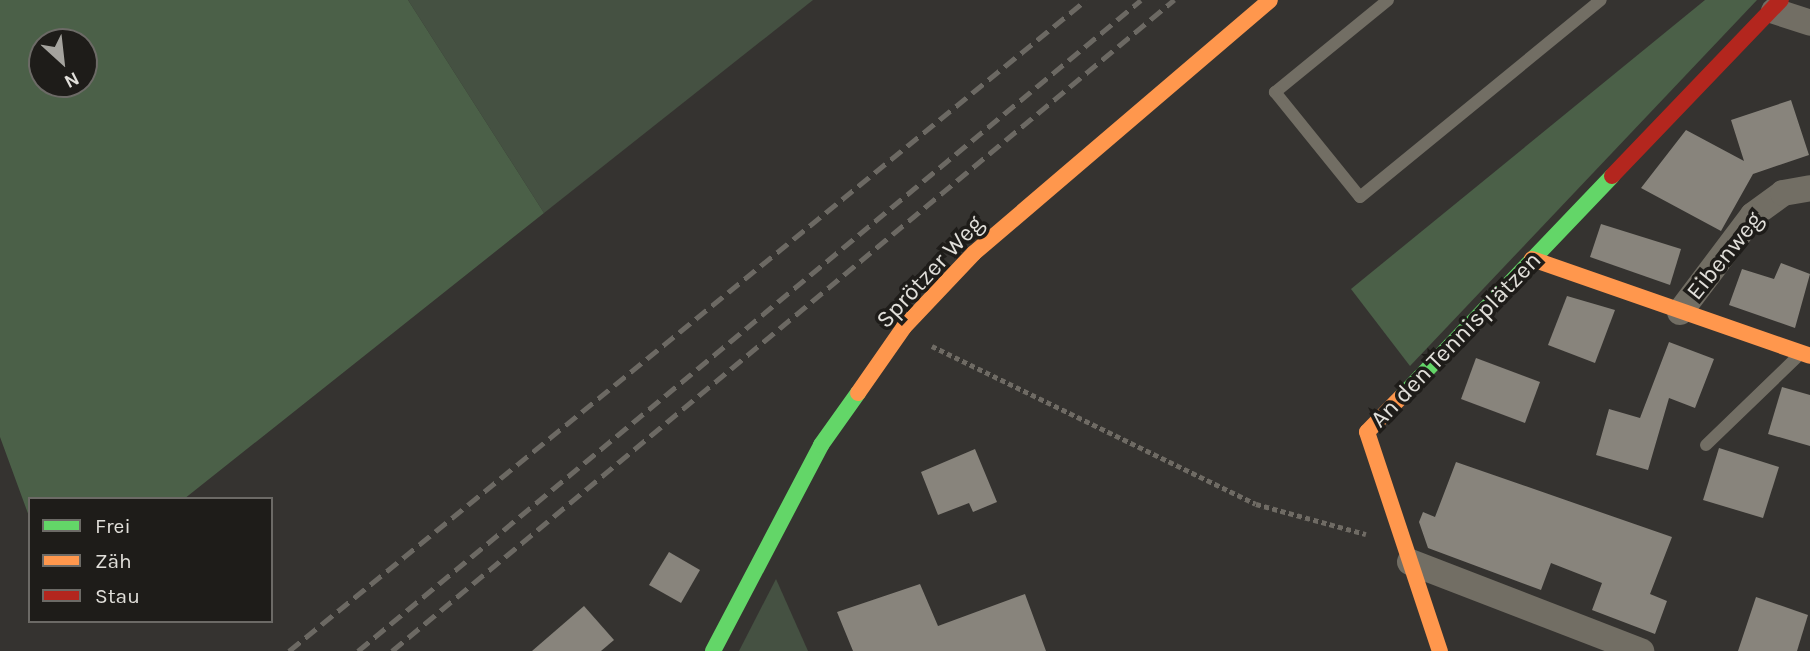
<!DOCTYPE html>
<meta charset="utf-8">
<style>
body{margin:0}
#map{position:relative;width:1810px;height:651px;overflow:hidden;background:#353330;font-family:Karla,sans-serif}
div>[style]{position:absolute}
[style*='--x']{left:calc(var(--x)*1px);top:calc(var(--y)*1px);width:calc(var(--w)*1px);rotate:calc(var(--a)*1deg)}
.green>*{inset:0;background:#455142}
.forest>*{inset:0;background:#4b6048}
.building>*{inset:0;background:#88847c}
.path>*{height:4.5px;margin-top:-2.25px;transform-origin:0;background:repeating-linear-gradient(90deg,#6f6b64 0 5px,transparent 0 8.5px)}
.lane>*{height:12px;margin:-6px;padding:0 6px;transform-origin:6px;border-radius:6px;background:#726e64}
.street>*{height:26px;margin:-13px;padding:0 13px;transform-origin:13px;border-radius:13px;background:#726e64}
.fast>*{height:16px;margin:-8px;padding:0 8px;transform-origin:8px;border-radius:8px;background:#63d668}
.slow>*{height:16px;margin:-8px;padding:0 8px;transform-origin:8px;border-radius:8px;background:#ff974d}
.jam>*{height:16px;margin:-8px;padding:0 8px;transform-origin:8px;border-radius:8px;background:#b3261e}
.rail>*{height:5px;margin-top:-2.5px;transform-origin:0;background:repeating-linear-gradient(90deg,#6c6963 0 14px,transparent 0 21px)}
span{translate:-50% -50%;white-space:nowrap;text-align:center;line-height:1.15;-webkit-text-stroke:7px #1e1c19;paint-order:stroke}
.street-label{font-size:24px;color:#e1dfda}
.legend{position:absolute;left:28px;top:497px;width:245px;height:126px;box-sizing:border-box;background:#1e1c19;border:2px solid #6c6a66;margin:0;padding:9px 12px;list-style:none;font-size:21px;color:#e1dfda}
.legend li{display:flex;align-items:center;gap:14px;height:35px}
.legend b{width:35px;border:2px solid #6c6a66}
.north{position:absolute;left:28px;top:28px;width:70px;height:70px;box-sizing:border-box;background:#1e1c19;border:2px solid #6c6a66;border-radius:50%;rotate:153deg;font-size:19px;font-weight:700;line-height:28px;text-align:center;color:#e1dfda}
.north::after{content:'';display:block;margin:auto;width:24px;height:32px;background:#a5a39e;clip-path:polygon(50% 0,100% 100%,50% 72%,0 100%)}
</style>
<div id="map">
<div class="green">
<div style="clip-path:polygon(408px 0,813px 0,544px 213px)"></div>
<div style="clip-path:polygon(776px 579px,808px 651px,739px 651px)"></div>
</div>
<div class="forest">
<div style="clip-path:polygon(evenodd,0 0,408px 0,544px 213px,184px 499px,30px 499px,30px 519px,0 437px,0 0,42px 42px,84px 42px,84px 84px,42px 84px,42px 42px)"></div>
<div style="clip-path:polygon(1705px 0,1757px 0,1410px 366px,1351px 289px)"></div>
</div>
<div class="building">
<div style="clip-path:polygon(1791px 100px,1809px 155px,1753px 174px,1721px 231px,1641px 188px,1686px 130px,1744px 161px,1731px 120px)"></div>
<div style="clip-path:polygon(1601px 224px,1681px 249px,1670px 285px,1590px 257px)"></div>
<div style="clip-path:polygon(1781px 263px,1810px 274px,1795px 328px,1729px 305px,1742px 269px,1774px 279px)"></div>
<div style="clip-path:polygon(1567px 296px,1615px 310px,1595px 363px,1548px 345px)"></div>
<div style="clip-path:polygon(1669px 342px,1714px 359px,1695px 408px,1669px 398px,1648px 470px,1596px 455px,1609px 409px,1640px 418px)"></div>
<div style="clip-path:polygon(1476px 358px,1540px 382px,1525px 423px,1461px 399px)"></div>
<div style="clip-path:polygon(1782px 387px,1810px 395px,1810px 446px,1768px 434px)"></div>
<div style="clip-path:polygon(1719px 448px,1779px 467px,1763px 518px,1703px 500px)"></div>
<div style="clip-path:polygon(975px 449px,997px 502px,973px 512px,969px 503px,938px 515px,921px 472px)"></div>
<div style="clip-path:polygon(1456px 462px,1672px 537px,1650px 594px,1667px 601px,1655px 634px,1592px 610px,1602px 583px,1551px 563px,1541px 590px,1428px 548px,1419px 522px,1423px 512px,1435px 517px)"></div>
<div style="clip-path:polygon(669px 552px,700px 570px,681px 603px,649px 585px)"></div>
<div style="clip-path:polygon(920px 584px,938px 626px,1025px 594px,1046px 651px,853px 651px,837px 612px)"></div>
<div style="clip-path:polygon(1756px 597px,1808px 615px,1797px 651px,1738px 651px)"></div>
<div style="clip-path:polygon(584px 606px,614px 640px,601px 651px,532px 651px)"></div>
</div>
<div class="path">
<div style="--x:932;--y:346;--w:360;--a:26"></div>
<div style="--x:1256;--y:504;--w:114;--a:15.3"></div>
</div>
<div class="lane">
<div style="--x:1388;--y:0;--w:146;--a:140.8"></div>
<div style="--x:1275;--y:92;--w:135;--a:51"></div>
<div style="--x:1360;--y:197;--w:311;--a:-39.3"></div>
<div style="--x:1706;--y:445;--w:125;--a:-44"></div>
</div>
<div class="street">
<div style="--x:1774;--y:11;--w:38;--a:18"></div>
<div style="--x:1680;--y:312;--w:121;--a:-53"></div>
<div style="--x:1753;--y:215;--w:37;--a:-36"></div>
<div style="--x:1783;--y:193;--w:27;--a:-10"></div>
<div style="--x:1410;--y:562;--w:248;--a:21.1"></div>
</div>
<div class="fast">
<div style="--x:1402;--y:396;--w:304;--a:-46.3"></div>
<div style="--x:713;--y:651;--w:233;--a:-62.3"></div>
<div style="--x:821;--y:445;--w:64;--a:-54.6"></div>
</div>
<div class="slow">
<div style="--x:1532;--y:259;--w:294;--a:19.2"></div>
<div style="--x:858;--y:393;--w:80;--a:-55.1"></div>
<div style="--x:904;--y:327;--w:102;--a:-46.6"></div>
<div style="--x:974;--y:253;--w:389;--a:-40.5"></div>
<div style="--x:1402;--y:396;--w:50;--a:134.2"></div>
<div style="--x:1367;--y:432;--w:231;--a:71.6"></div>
</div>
<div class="jam">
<div style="--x:1612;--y:176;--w:244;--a:-46.2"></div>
</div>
<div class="rail">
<div style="--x:289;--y:651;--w:1029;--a:-39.24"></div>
<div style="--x:358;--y:651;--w:1018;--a:-39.74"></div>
<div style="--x:392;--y:651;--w:1018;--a:-39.78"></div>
</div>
<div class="street-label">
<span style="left:1725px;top:256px;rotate:-51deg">Eibenweg</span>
<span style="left:930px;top:272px;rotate:-47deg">Sprötzer Weg</span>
<span style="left:1456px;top:340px;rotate:-46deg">An den Tennisplätzen</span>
</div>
<ul class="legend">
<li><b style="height:9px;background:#63d668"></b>Frei</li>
<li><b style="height:9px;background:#ff974d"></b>Zäh</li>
<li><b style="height:9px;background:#b3261e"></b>Stau</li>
</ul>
<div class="north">N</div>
</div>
